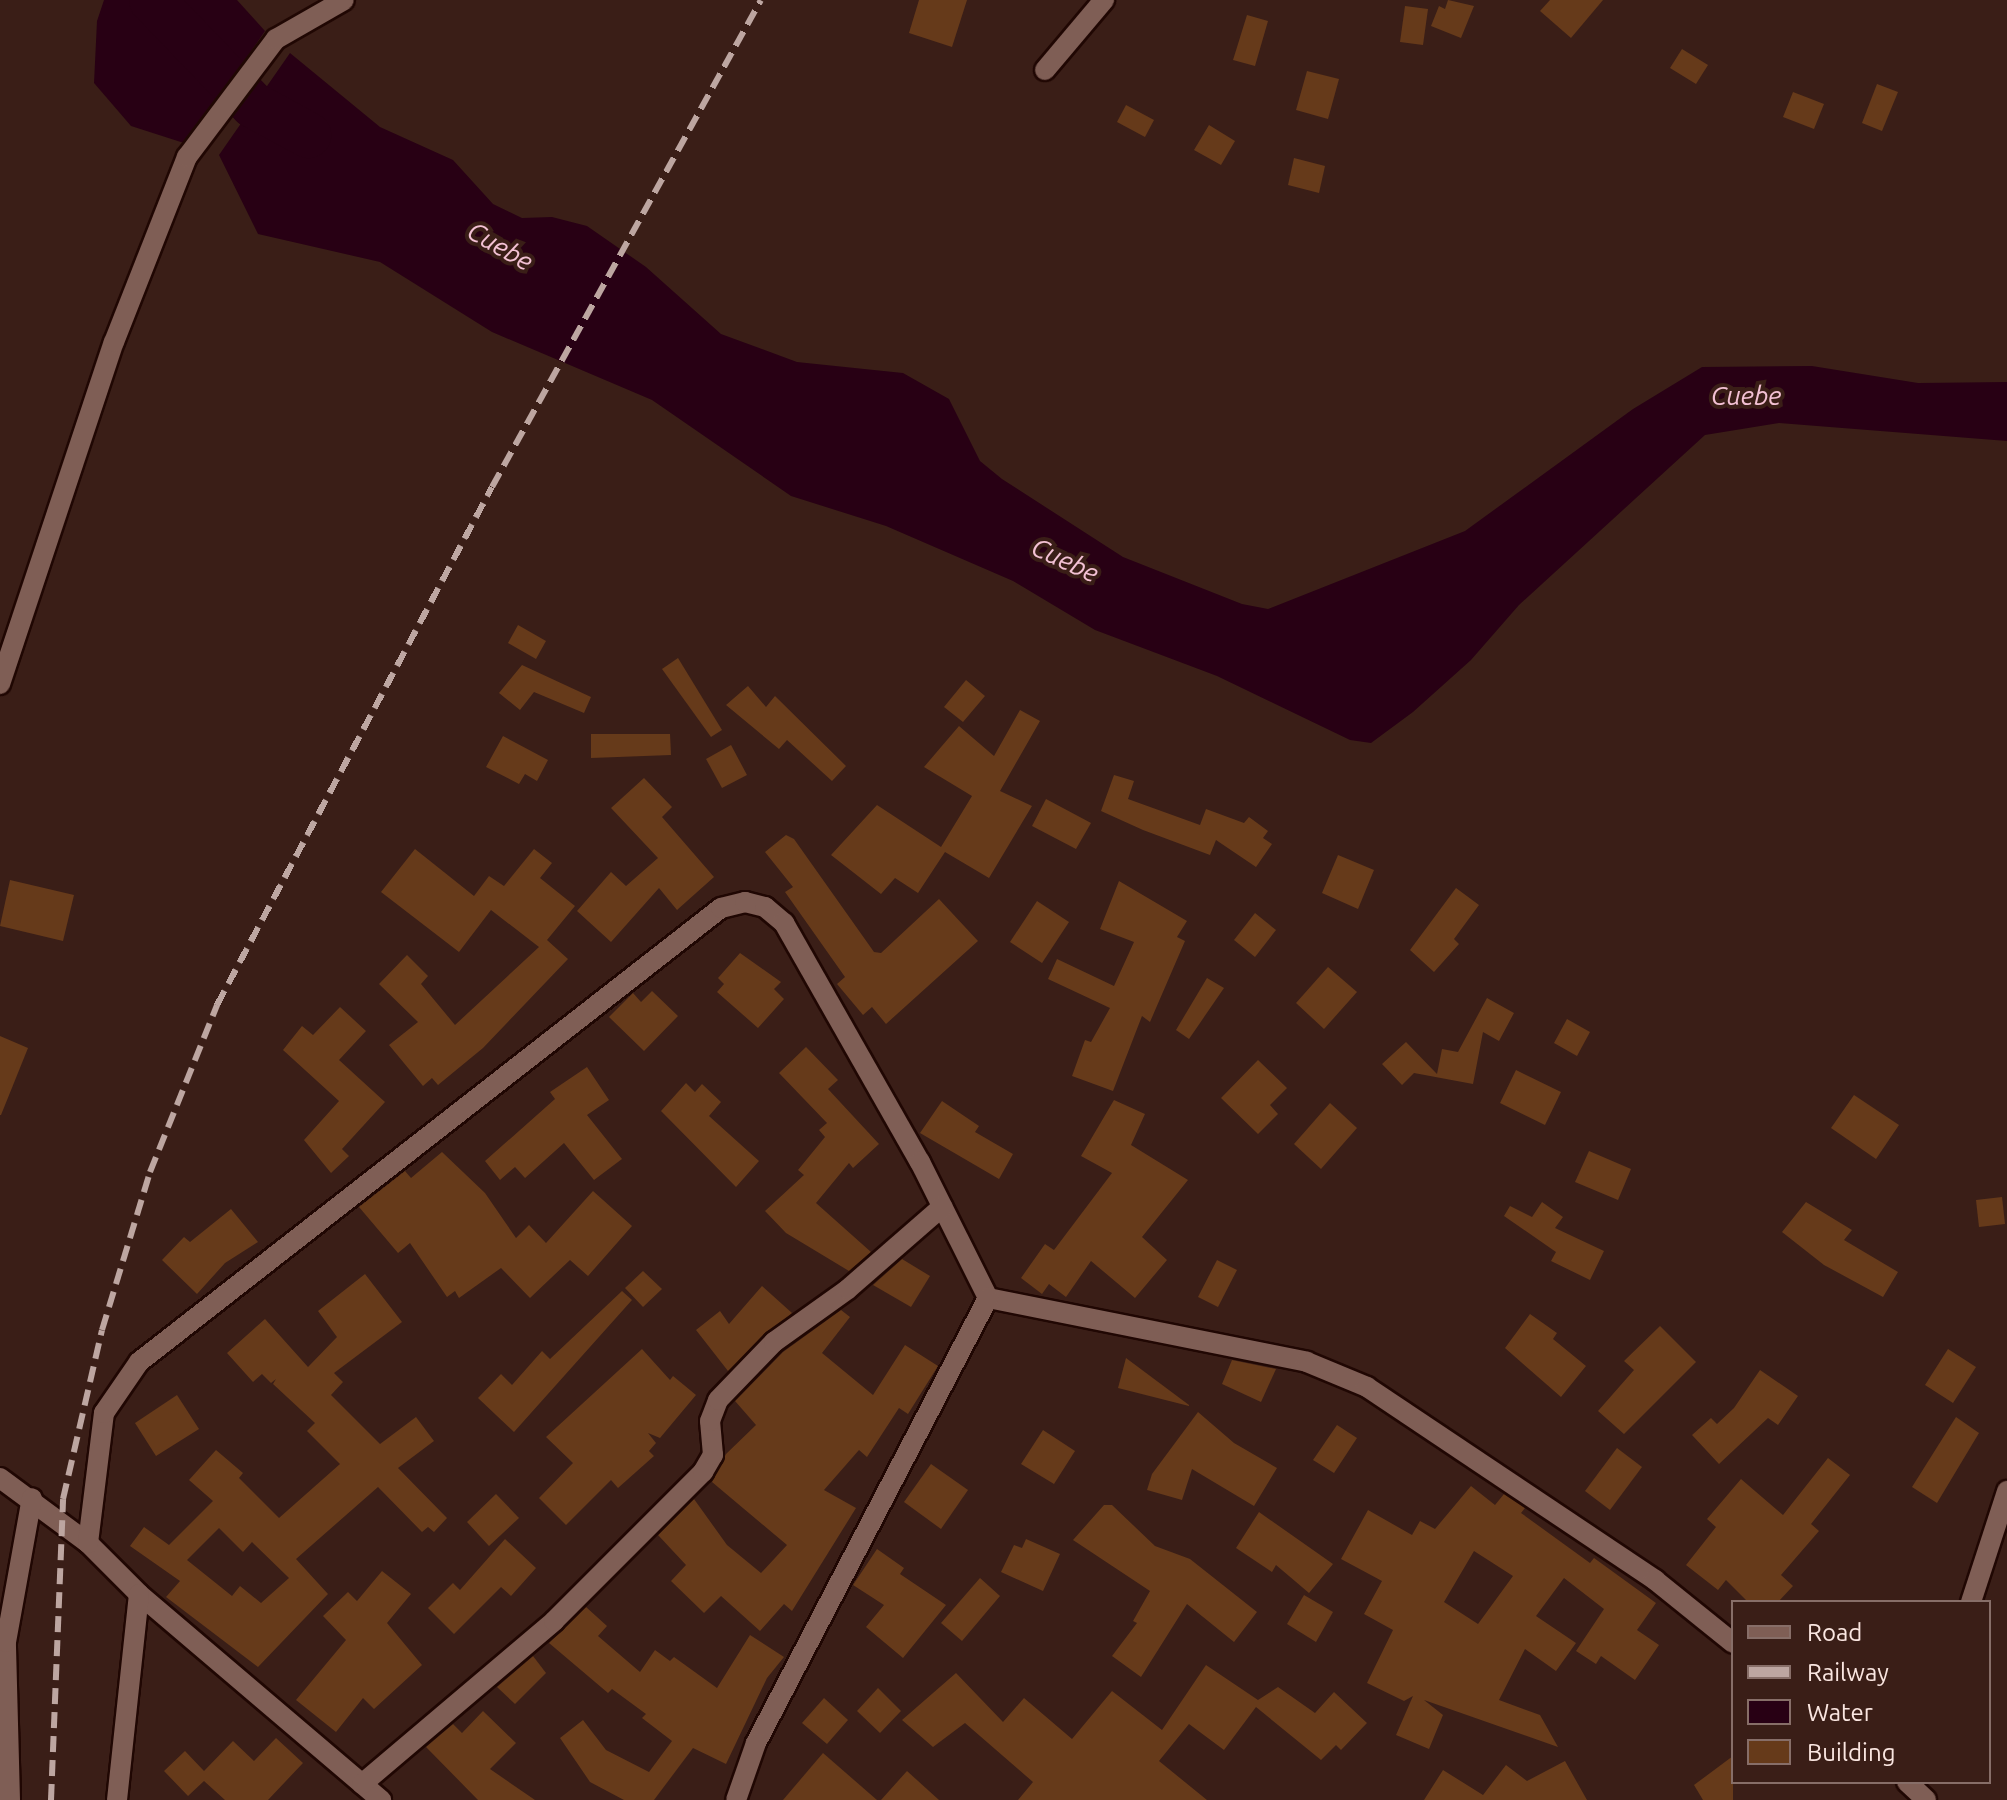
<!DOCTYPE html>
<style>
body{margin:0}
#map{position:relative;width:2007px;height:1800px;overflow:hidden;background:#3a1e17;font-family:Ubuntu,sans-serif}
div>[style]{position:absolute}
[style*='--x']{left:calc(var(--x)*1px);top:calc(var(--y)*1px);width:calc(var(--w)*1px);rotate:calc(var(--a)*1deg)}
.water>*{inset:0;background:#280014}
.river>*{height:46px;margin:-23px;padding:0 23px;transform-origin:23px;border-radius:23px;background:#280014}
.building>*{inset:0;background:#663a1a}
.roads{filter:drop-shadow(2px 0 #200703) drop-shadow(-2px 0 #200703) drop-shadow(0 2px #200703) drop-shadow(0 -2px #200703)}
.minor>*{height:20px;margin:-10px;padding:0 10px;transform-origin:10px;border-radius:10px;background:#7f5e55}
.rail>*{height:6px;margin-top:-3px;transform-origin:0;background:repeating-linear-gradient(90deg,#bda6a1 0 16px,transparent 0 24px)}
span{translate:-50% -50%;white-space:nowrap;text-align:center;line-height:1.15;-webkit-text-stroke:8px #3a1e17;paint-order:stroke}
.water-label{font-size:26px;color:#f3c1d4;font-style:italic}
.legend{position:absolute;left:1731px;top:1600px;width:260px;height:184px;box-sizing:border-box;background:#3a1e17;border:2px solid #876e68;margin:0;padding:10px 14px;list-style:none;font-size:24px;color:#fae6e1}
.legend li{display:flex;align-items:center;gap:16px;height:40px}
.legend b{width:40px;border:2px solid #876e68}
</style>
<div id="map">
<div class="water">
<div style="clip-path:polygon(104px 0,237px 0,265px 31px,187px 144px,131px 126px,94px 83px,97px 21px)"></div>
<div style="clip-path:polygon(290px 53px,380px 127px,453px 160px,493px 204px,522px 218px,552px 217px,587px 226px,646px 267px,721px 334px,797px 362px,903px 373px,949px 399px,980px 461px,1002px 479px,1123px 557px,1242px 604px,1268px 609px,1465px 531px,1633px 409px,1702px 367px,1812px 366px,1918px 383px,2007px 382px,2007px 441px,1779px 423px,1705px 435px,1519px 605px,1471px 660px,1413px 712px,1371px 743px,1350px 740px,1217px 676px,1095px 630px,1013px 581px,886px 526px,791px 496px,652px 400px,492px 332px,380px 262px,258px 234px,219px 155px)"></div>
</div>
<div class="river">
<div style="--x:152;--y:0;--w:146;--a:46.1"></div>
<div style="--x:253;--y:105;--w:63;--a:28.6"></div>
</div>
<div class="building">
<div style="clip-path:polygon(919px 0,967px 0,952px 47px,909px 33px)"></div>
<div style="clip-path:polygon(1448px 0,1474px 6px,1461px 38px,1431px 26px,1439px 6px,1445px 9px)"></div>
<div style="clip-path:polygon(1550px 0,1603px 0,1571px 38px,1540px 11px)"></div>
<div style="clip-path:polygon(1405px 6px,1428px 9px,1423px 45px,1400px 42px)"></div>
<div style="clip-path:polygon(1247px 15px,1268px 21px,1255px 66px,1233px 60px)"></div>
<div style="clip-path:polygon(1682px 49px,1708px 65px,1696px 84px,1670px 68px)"></div>
<div style="clip-path:polygon(1307px 71px,1339px 79px,1328px 119px,1296px 110px)"></div>
<div style="clip-path:polygon(1877px 84px,1898px 92px,1882px 131px,1862px 123px)"></div>
<div style="clip-path:polygon(1793px 92px,1824px 104px,1814px 129px,1783px 117px)"></div>
<div style="clip-path:polygon(1126px 105px,1154px 120px,1145px 137px,1117px 122px)"></div>
<div style="clip-path:polygon(1209px 125px,1235px 141px,1221px 165px,1194px 150px)"></div>
<div style="clip-path:polygon(1294px 158px,1325px 166px,1319px 193px,1288px 185px)"></div>
<div style="clip-path:polygon(518px 625px,546px 641px,536px 659px,508px 643px)"></div>
<div style="clip-path:polygon(678px 658px,722px 730px,711px 737px,662px 669px)"></div>
<div style="clip-path:polygon(522px 665px,591px 697px,584px 713px,534px 692px,520px 710px,499px 693px)"></div>
<div style="clip-path:polygon(966px 680px,985px 696px,963px 722px,944px 707px)"></div>
<div style="clip-path:polygon(748px 686px,766px 707px,775px 696px,846px 766px,832px 781px,787px 740px,779px 749px,726px 705px)"></div>
<div style="clip-path:polygon(1020px 710px,1040px 721px,1000px 791px,1032px 806px,989px 878px,945px 852px,918px 893px,895px 878px,881px 894px,831px 855px,877px 805px,941px 847px,972px 796px,924px 767px,959px 726px,994px 756px)"></div>
<div style="clip-path:polygon(591px 734px,670px 734px,671px 755px,591px 758px)"></div>
<div style="clip-path:polygon(503px 736px,548px 760px,537px 781px,525px 774px,519px 784px,486px 767px)"></div>
<div style="clip-path:polygon(731px 745px,747px 775px,722px 788px,706px 759px)"></div>
<div style="clip-path:polygon(1114px 775px,1134px 781px,1128px 799px,1200px 825px,1206px 809px,1244px 823px,1249px 817px,1268px 831px,1263px 838px,1272px 844px,1256px 867px,1216px 840px,1210px 855px,1143px 830px,1101px 811px)"></div>
<div style="clip-path:polygon(644px 778px,672px 807px,662px 817px,714px 877px,677px 910px,659px 888px,611px 942px,577px 911px,611px 872px,626px 886px,658px 858px,611px 808px)"></div>
<div style="clip-path:polygon(1046px 799px,1091px 823px,1076px 849px,1032px 826px)"></div>
<div style="clip-path:polygon(786px 835px,794px 839px,874px 952px,881px 953px,939px 899px,978px 941px,886px 1024px,872px 1007px,863px 1015px,837px 984px,845px 977px,785px 892px,793px 887px,765px 852px)"></div>
<div style="clip-path:polygon(415px 849px,474px 896px,489px 876px,504px 886px,534px 849px,552px 863px,540px 878px,575px 906px,547px 940px,568px 959px,483px 1048px,438px 1085px,432px 1078px,423px 1086px,389px 1045px,418px 1022px,379px 984px,407px 955px,428px 976px,421px 984px,455px 1025px,539px 947px,491px 910px,459px 952px,381px 892px)"></div>
<div style="clip-path:polygon(1338px 855px,1374px 870px,1358px 909px,1322px 893px)"></div>
<div style="clip-path:polygon(10px 880px,74px 895px,63px 941px,0 926px)"></div>
<div style="clip-path:polygon(1119px 881px,1187px 921px,1177px 937px,1185px 941px,1150px 1022px,1142px 1016px,1113px 1091px,1072px 1076px,1085px 1040px,1091px 1042px,1110px 1008px,1048px 979px,1057px 959px,1114px 986px,1134px 942px,1100px 929px)"></div>
<div style="clip-path:polygon(1456px 888px,1479px 905px,1454px 939px,1459px 944px,1434px 972px,1410px 950px)"></div>
<div style="clip-path:polygon(1037px 901px,1069px 922px,1042px 963px,1010px 942px)"></div>
<div style="clip-path:polygon(1255px 913px,1276px 930px,1255px 957px,1234px 940px)"></div>
<div style="clip-path:polygon(740px 953px,781px 982px,774px 989px,784px 999px,758px 1028px,717px 992px,724px 984px,718px 978px)"></div>
<div style="clip-path:polygon(1328px 967px,1357px 992px,1324px 1029px,1296px 1003px)"></div>
<div style="clip-path:polygon(1207px 978px,1224px 988px,1189px 1039px,1176px 1030px)"></div>
<div style="clip-path:polygon(652px 991px,678px 1016px,644px 1051px,609px 1017px,633px 993px,641px 1002px)"></div>
<div style="clip-path:polygon(1487px 998px,1514px 1013px,1499px 1041px,1483px 1032px,1473px 1084px,1414px 1073px,1402px 1085px,1382px 1064px,1406px 1042px,1437px 1074px,1442px 1049px,1458px 1052px)"></div>
<div style="clip-path:polygon(340px 1007px,366px 1031px,339px 1060px,385px 1102px,342px 1149px,349px 1156px,331px 1173px,304px 1140px,339px 1101px,283px 1050px,302px 1026px,313px 1035px)"></div>
<div style="clip-path:polygon(1567px 1019px,1590px 1032px,1577px 1056px,1554px 1043px)"></div>
<div style="clip-path:polygon(0 1036px,28px 1048px,1px 1115px,0 1115px)"></div>
<div style="clip-path:polygon(806px 1047px,838px 1080px,828px 1089px,879px 1144px,853px 1168px,849px 1163px,816px 1203px,871px 1252px,849px 1271px,786px 1233px,765px 1211px,804px 1175px,798px 1170px,825px 1137px,819px 1130px,827px 1123px,779px 1073px)"></div>
<div style="clip-path:polygon(1258px 1060px,1287px 1088px,1270px 1105px,1278px 1114px,1258px 1134px,1221px 1098px)"></div>
<div style="clip-path:polygon(587px 1067px,609px 1100px,587px 1115px,622px 1159px,594px 1180px,564px 1143px,525px 1178px,515px 1167px,500px 1180px,485px 1161px,555px 1099px,550px 1092px)"></div>
<div style="clip-path:polygon(1516px 1070px,1561px 1092px,1545px 1125px,1500px 1103px)"></div>
<div style="clip-path:polygon(686px 1083px,695px 1092px,702px 1084px,721px 1102px,709px 1116px,759px 1161px,736px 1187px,661px 1111px)"></div>
<div style="clip-path:polygon(1854px 1095px,1899px 1125px,1876px 1159px,1831px 1128px)"></div>
<div style="clip-path:polygon(1114px 1100px,1145px 1114px,1131px 1145px,1188px 1180px,1142px 1237px,1167px 1260px,1135px 1298px,1091px 1261px,1066px 1297px,1049px 1284px,1042px 1294px,1021px 1278px,1045px 1244px,1054px 1250px,1112px 1173px,1081px 1156px)"></div>
<div style="clip-path:polygon(942px 1101px,979px 1126px,975px 1132px,1013px 1154px,999px 1179px,920px 1133px)"></div>
<div style="clip-path:polygon(1330px 1103px,1357px 1128px,1321px 1169px,1294px 1144px)"></div>
<div style="clip-path:polygon(1589px 1151px,1631px 1169px,1618px 1200px,1575px 1182px)"></div>
<div style="clip-path:polygon(442px 1152px,485px 1193px,516px 1238px,529px 1225px,546px 1243px,593px 1191px,632px 1226px,588px 1276px,570px 1260px,530px 1298px,501px 1268px,459px 1298px,455px 1291px,447px 1297px,410px 1243px,398px 1253px,359px 1207px,405px 1171px,411px 1178px)"></div>
<div style="clip-path:polygon(2002px 1197px,2005px 1224px,1979px 1227px,1976px 1200px)"></div>
<div style="clip-path:polygon(1542px 1202px,1563px 1217px,1555px 1228px,1604px 1251px,1590px 1280px,1551px 1261px,1556px 1252px,1504px 1216px,1510px 1206px,1532px 1217px)"></div>
<div style="clip-path:polygon(1806px 1202px,1852px 1230px,1844px 1240px,1898px 1272px,1883px 1297px,1824px 1265px,1782px 1232px)"></div>
<div style="clip-path:polygon(231px 1209px,258px 1242px,225px 1263px,197px 1294px,162px 1260px,184px 1237px,190px 1242px)"></div>
<div style="clip-path:polygon(902px 1259px,930px 1276px,911px 1307px,873px 1285px)"></div>
<div style="clip-path:polygon(1217px 1260px,1237px 1270px,1218px 1307px,1198px 1297px)"></div>
<div style="clip-path:polygon(643px 1271px,662px 1289px,643px 1307px,625px 1288px)"></div>
<div style="clip-path:polygon(evenodd,365px 1274px,402px 1322px,334px 1373px,343px 1382px,331px 1395px,380px 1444px,416px 1417px,434px 1441px,398px 1468px,447px 1518px,434px 1532px,428px 1527px,422px 1532px,378px 1487px,296px 1559px,328px 1594px,258px 1667px,166px 1597px,180px 1581px,130px 1546px,144px 1527px,169px 1545px,213px 1501px,189px 1480px,216px 1450px,243px 1473px,239px 1478px,279px 1518px,340px 1464px,307px 1431px,315px 1423px,273px 1384px,276px 1379px,271px 1383px,262px 1374px,253px 1382px,227px 1353px,265px 1319px,308px 1367px,337px 1337px,318px 1311px,365px 1274px,219px 1528px,243px 1552px,252px 1542px,289px 1578px,261px 1603px,240px 1586px,232px 1596px,187px 1560px,219px 1528px)"></div>
<div style="clip-path:polygon(762px 1286px,792px 1313px,728px 1371px,696px 1330px,720px 1311px,729px 1324px)"></div>
<div style="clip-path:polygon(622px 1291px,632px 1300px,514px 1432px,478px 1398px,501px 1374px,512px 1385px,542px 1351px,550px 1359px)"></div>
<div style="clip-path:polygon(841px 1310px,850px 1317px,822px 1353px,873px 1395px,905px 1345px,938px 1366px,908px 1414px,899px 1408px,867px 1457px,859px 1450px,824px 1490px,856px 1508px,792px 1611px,784px 1604px,760px 1631px,721px 1596px,704px 1613px,671px 1581px,686px 1565px,658px 1535px,694px 1499px,727px 1545px,761px 1573px,787px 1545px,712px 1482px,726px 1454px,756px 1425px,735px 1401px,783px 1352px)"></div>
<div style="clip-path:polygon(1530px 1314px,1557px 1333px,1553px 1339px,1586px 1366px,1561px 1397px,1505px 1348px)"></div>
<div style="clip-path:polygon(1660px 1326px,1696px 1362px,1624px 1434px,1598px 1411px,1634px 1370px,1624px 1361px)"></div>
<div style="clip-path:polygon(642px 1349px,670px 1380px,673px 1376px,696px 1395px,660px 1438px,648px 1433px,656px 1443px,649px 1451px,654px 1456px,618px 1488px,611px 1480px,566px 1525px,539px 1498px,573px 1463px,546px 1437px)"></div>
<div style="clip-path:polygon(1948px 1349px,1976px 1367px,1953px 1403px,1925px 1385px)"></div>
<div style="clip-path:polygon(1126px 1358px,1189px 1405px,1189px 1406px,1118px 1388px)"></div>
<div style="clip-path:polygon(1232px 1360px,1276px 1369px,1261px 1402px,1222px 1384px)"></div>
<div style="clip-path:polygon(1760px 1370px,1798px 1396px,1778px 1425px,1768px 1418px,1719px 1464px,1692px 1435px,1711px 1418px,1717px 1424px,1734px 1408px)"></div>
<div style="clip-path:polygon(177px 1395px,199px 1429px,156px 1456px,135px 1423px)"></div>
<div style="clip-path:polygon(1198px 1412px,1234px 1443px,1277px 1468px,1254px 1506px,1192px 1469px,1182px 1500px,1147px 1490px,1152px 1474px)"></div>
<div style="clip-path:polygon(1956px 1417px,1979px 1433px,1937px 1503px,1912px 1487px)"></div>
<div style="clip-path:polygon(1337px 1425px,1357px 1438px,1334px 1473px,1313px 1460px)"></div>
<div style="clip-path:polygon(1043px 1430px,1075px 1451px,1054px 1484px,1021px 1464px)"></div>
<div style="clip-path:polygon(1617px 1448px,1642px 1467px,1610px 1510px,1585px 1491px)"></div>
<div style="clip-path:polygon(1828px 1458px,1850px 1475px,1811px 1524px,1819px 1531px,1781px 1575px,1793px 1586px,1778px 1602px,1748px 1602px,1726px 1580px,1718px 1590px,1686px 1565px,1716px 1527px,1707px 1519px,1741px 1479px,1783px 1515px)"></div>
<div style="clip-path:polygon(931px 1464px,968px 1490px,941px 1529px,904px 1502px)"></div>
<div style="clip-path:polygon(evenodd,1471px 1486px,1495px 1505px,1504px 1494px,1525px 1508px,1521px 1513px,1590px 1563px,1594px 1558px,1656px 1603px,1637px 1630px,1659px 1645px,1635px 1680px,1601px 1656px,1596px 1664px,1576px 1651px,1604px 1609px,1564px 1578px,1536px 1616px,1576px 1643px,1556px 1671px,1525px 1649px,1499px 1700px,1540px 1715px,1558px 1747px,1424px 1700px,1443px 1715px,1429px 1749px,1396px 1735px,1413px 1696px,1404px 1701px,1367px 1683px,1393px 1630px,1364px 1614px,1382px 1581px,1341px 1559px,1368px 1510px,1412px 1535px,1420px 1521px,1435px 1529px,1471px 1486px,1474px 1551px,1513px 1576px,1478px 1624px,1444px 1602px,1474px 1551px)"></div>
<div style="clip-path:polygon(496px 1494px,519px 1518px,489px 1546px,467px 1522px)"></div>
<div style="clip-path:polygon(1104px 1505px,1112px 1505px,1155px 1546px,1190px 1559px,1257px 1612px,1234px 1642px,1187px 1604px,1141px 1677px,1112px 1656px,1137px 1623px,1133px 1621px,1150px 1591px,1073px 1540px)"></div>
<div style="clip-path:polygon(1259px 1512px,1333px 1564px,1309px 1593px,1276px 1565px,1272px 1572px,1236px 1548px)"></div>
<div style="clip-path:polygon(505px 1539px,536px 1568px,511px 1596px,501px 1587px,454px 1634px,428px 1608px,453px 1583px,460px 1590px)"></div>
<div style="clip-path:polygon(1026px 1539px,1060px 1554px,1043px 1591px,1001px 1572px,1014px 1545px,1022px 1548px)"></div>
<div style="clip-path:polygon(877px 1549px,904px 1568px,900px 1574px,946px 1605px,903px 1658px,866px 1627px,884px 1605px,853px 1585px)"></div>
<div style="clip-path:polygon(382px 1571px,411px 1594px,387px 1623px,422px 1665px,374px 1709px,363px 1698px,336px 1732px,296px 1700px,346px 1640px,323px 1616px,348px 1592px,357px 1601px)"></div>
<div style="clip-path:polygon(980px 1578px,1000px 1596px,962px 1641px,941px 1623px)"></div>
<div style="clip-path:polygon(1304px 1595px,1333px 1612px,1316px 1642px,1287px 1624px)"></div>
<div style="clip-path:polygon(586px 1607px,607px 1626px,598px 1636px,640px 1672px,655px 1650px,670px 1661px,674px 1657px,717px 1688px,750px 1635px,784px 1657px,767px 1678px,726px 1764px,693px 1748px,654px 1800px,624px 1800px,590px 1782px,560px 1738px,583px 1720px,606px 1750px,649px 1772px,672px 1741px,642px 1718px,646px 1714px,612px 1689px,608px 1693px,549px 1643px)"></div>
<div style="clip-path:polygon(533px 1656px,546px 1673px,515px 1704px,497px 1687px)"></div>
<div style="clip-path:polygon(1206px 1665px,1258px 1700px,1278px 1687px,1315px 1713px,1334px 1692px,1367px 1723px,1341px 1750px,1336px 1745px,1321px 1760px,1256px 1707px,1224px 1750px,1189px 1724px,1159px 1761px,1207px 1800px,1018px 1800px,1033px 1782px,965px 1723px,933px 1747px,902px 1720px,956px 1673px,1003px 1722px,1024px 1698px,1072px 1739px,1112px 1691px,1162px 1730px)"></div>
<div style="clip-path:polygon(878px 1688px,901px 1711px,880px 1733px,857px 1711px)"></div>
<div style="clip-path:polygon(824px 1698px,848px 1720px,827px 1744px,802px 1723px)"></div>
<div style="clip-path:polygon(483px 1711px,516px 1743px,490px 1769px,535px 1800px,478px 1800px,426px 1747px,453px 1724px,462px 1733px)"></div>
<div style="clip-path:polygon(276px 1738px,303px 1763px,268px 1800px,225px 1800px,204px 1781px,188px 1796px,164px 1771px,185px 1751px,204px 1771px,233px 1741px,254px 1761px)"></div>
<div style="clip-path:polygon(823px 1753px,877px 1800px,783px 1800px)"></div>
<div style="clip-path:polygon(1733px 1756px,1733px 1800px,1703px 1800px,1694px 1785px)"></div>
<div style="clip-path:polygon(1565px 1761px,1587px 1800px,1424px 1800px,1443px 1770px,1483px 1795px,1506px 1765px,1527px 1781px)"></div>
<div style="clip-path:polygon(907px 1771px,939px 1800px,881px 1800px)"></div>
</div>
<div class="roads">
<div class="minor">
<div style="--x:1045;--y:70;--w:92;--a:-49.9"></div>
<div style="--x:0;--y:684;--w:360;--a:-71.6"></div>
<div style="--x:114;--y:342;--w:199;--a:-68.5"></div>
<div style="--x:187;--y:157;--w:148;--a:-53"></div>
<div style="--x:276;--y:39;--w:78;--a:-29.8"></div>
<div style="--x:988;--y:1298;--w:325;--a:11.3"></div>
<div style="--x:1307;--y:1362;--w:65;--a:22.6"></div>
<div style="--x:1367;--y:1387;--w:347;--a:33.8"></div>
<div style="--x:1655;--y:1580;--w:100;--a:38.9"></div>
<div style="--x:0;--y:1478;--w:109;--a:36.5"></div>
<div style="--x:88;--y:1543;--w:72;--a:45"></div>
<div style="--x:139;--y:1594;--w:318;--a:40.4"></div>
<div style="--x:88;--y:1543;--w:131;--a:-83"></div>
<div style="--x:104;--y:1413;--w:62;--a:-55.5"></div>
<div style="--x:139;--y:1362;--w:738;--a:-37.96"></div>
<div style="--x:721;--y:908;--w:25;--a:-14"></div>
<div style="--x:745;--y:902;--w:21;--a:14"></div>
<div style="--x:765;--y:907;--w:25;--a:40"></div>
<div style="--x:784;--y:923;--w:275;--a:60.4"></div>
<div style="--x:920;--y:1162;--w:152;--a:63.4"></div>
<div style="--x:988;--y:1298;--w:502;--a:117.54"></div>
<div style="--x:756;--y:1743;--w:60;--a:109.3"></div>
<div style="--x:1971;--y:1602;--w:117;--a:-72"></div>
<div style="--x:1907;--y:1782;--w:26;--a:43"></div>
<div style="--x:362;--y:1784;--w:252;--a:-40.3"></div>
<div style="--x:554;--y:1621;--w:211;--a:-45"></div>
<div style="--x:703;--y:1472;--w:20;--a:-60"></div>
<div style="--x:713;--y:1455;--w:34;--a:-95"></div>
<div style="--x:710;--y:1421;--w:22;--a:-69"></div>
<div style="--x:718;--y:1400;--w:81;--a:-46"></div>
<div style="--x:774;--y:1342;--w:91;--a:-35.6"></div>
<div style="--x:848;--y:1289;--w:125;--a:-41.1"></div>
<div style="--x:10;--y:1800;--w:158;--a:-91.5"></div>
<div style="--x:6;--y:1642;--w:146;--a:-79.8"></div>
<div style="--x:117;--y:1800;--w:207;--a:-83.9"></div>
</div>
</div>
<div class="rail">
<div style="--x:51;--y:1800;--w:301;--a:-87.7"></div>
<div style="--x:63;--y:1499;--w:173;--a:-77"></div>
<div style="--x:102;--y:1330;--w:165;--a:-73.1"></div>
<div style="--x:150;--y:1172;--w:180;--a:-68.1"></div>
<div style="--x:217;--y:1005;--w:586;--a:-62.04"></div>
<div style="--x:492;--y:487;--w:556;--a:-61.09"></div>
</div>
<div class="water-label">
<span style="left:500px;top:246px;rotate:30deg">Cuebe</span>
<span style="left:1746px;top:396px">Cuebe</span>
<span style="left:1065px;top:560px;rotate:25deg">Cuebe</span>
</div>
<ul class="legend">
<li><b style="height:10px;background:#7f5e55"></b>Road</li>
<li><b style="height:10px;background:#bda6a1"></b>Railway</li>
<li><b style="height:22px;background:#280014"></b>Water</li>
<li><b style="height:22px;background:#663a1a"></b>Building</li>
</ul>
</div>
